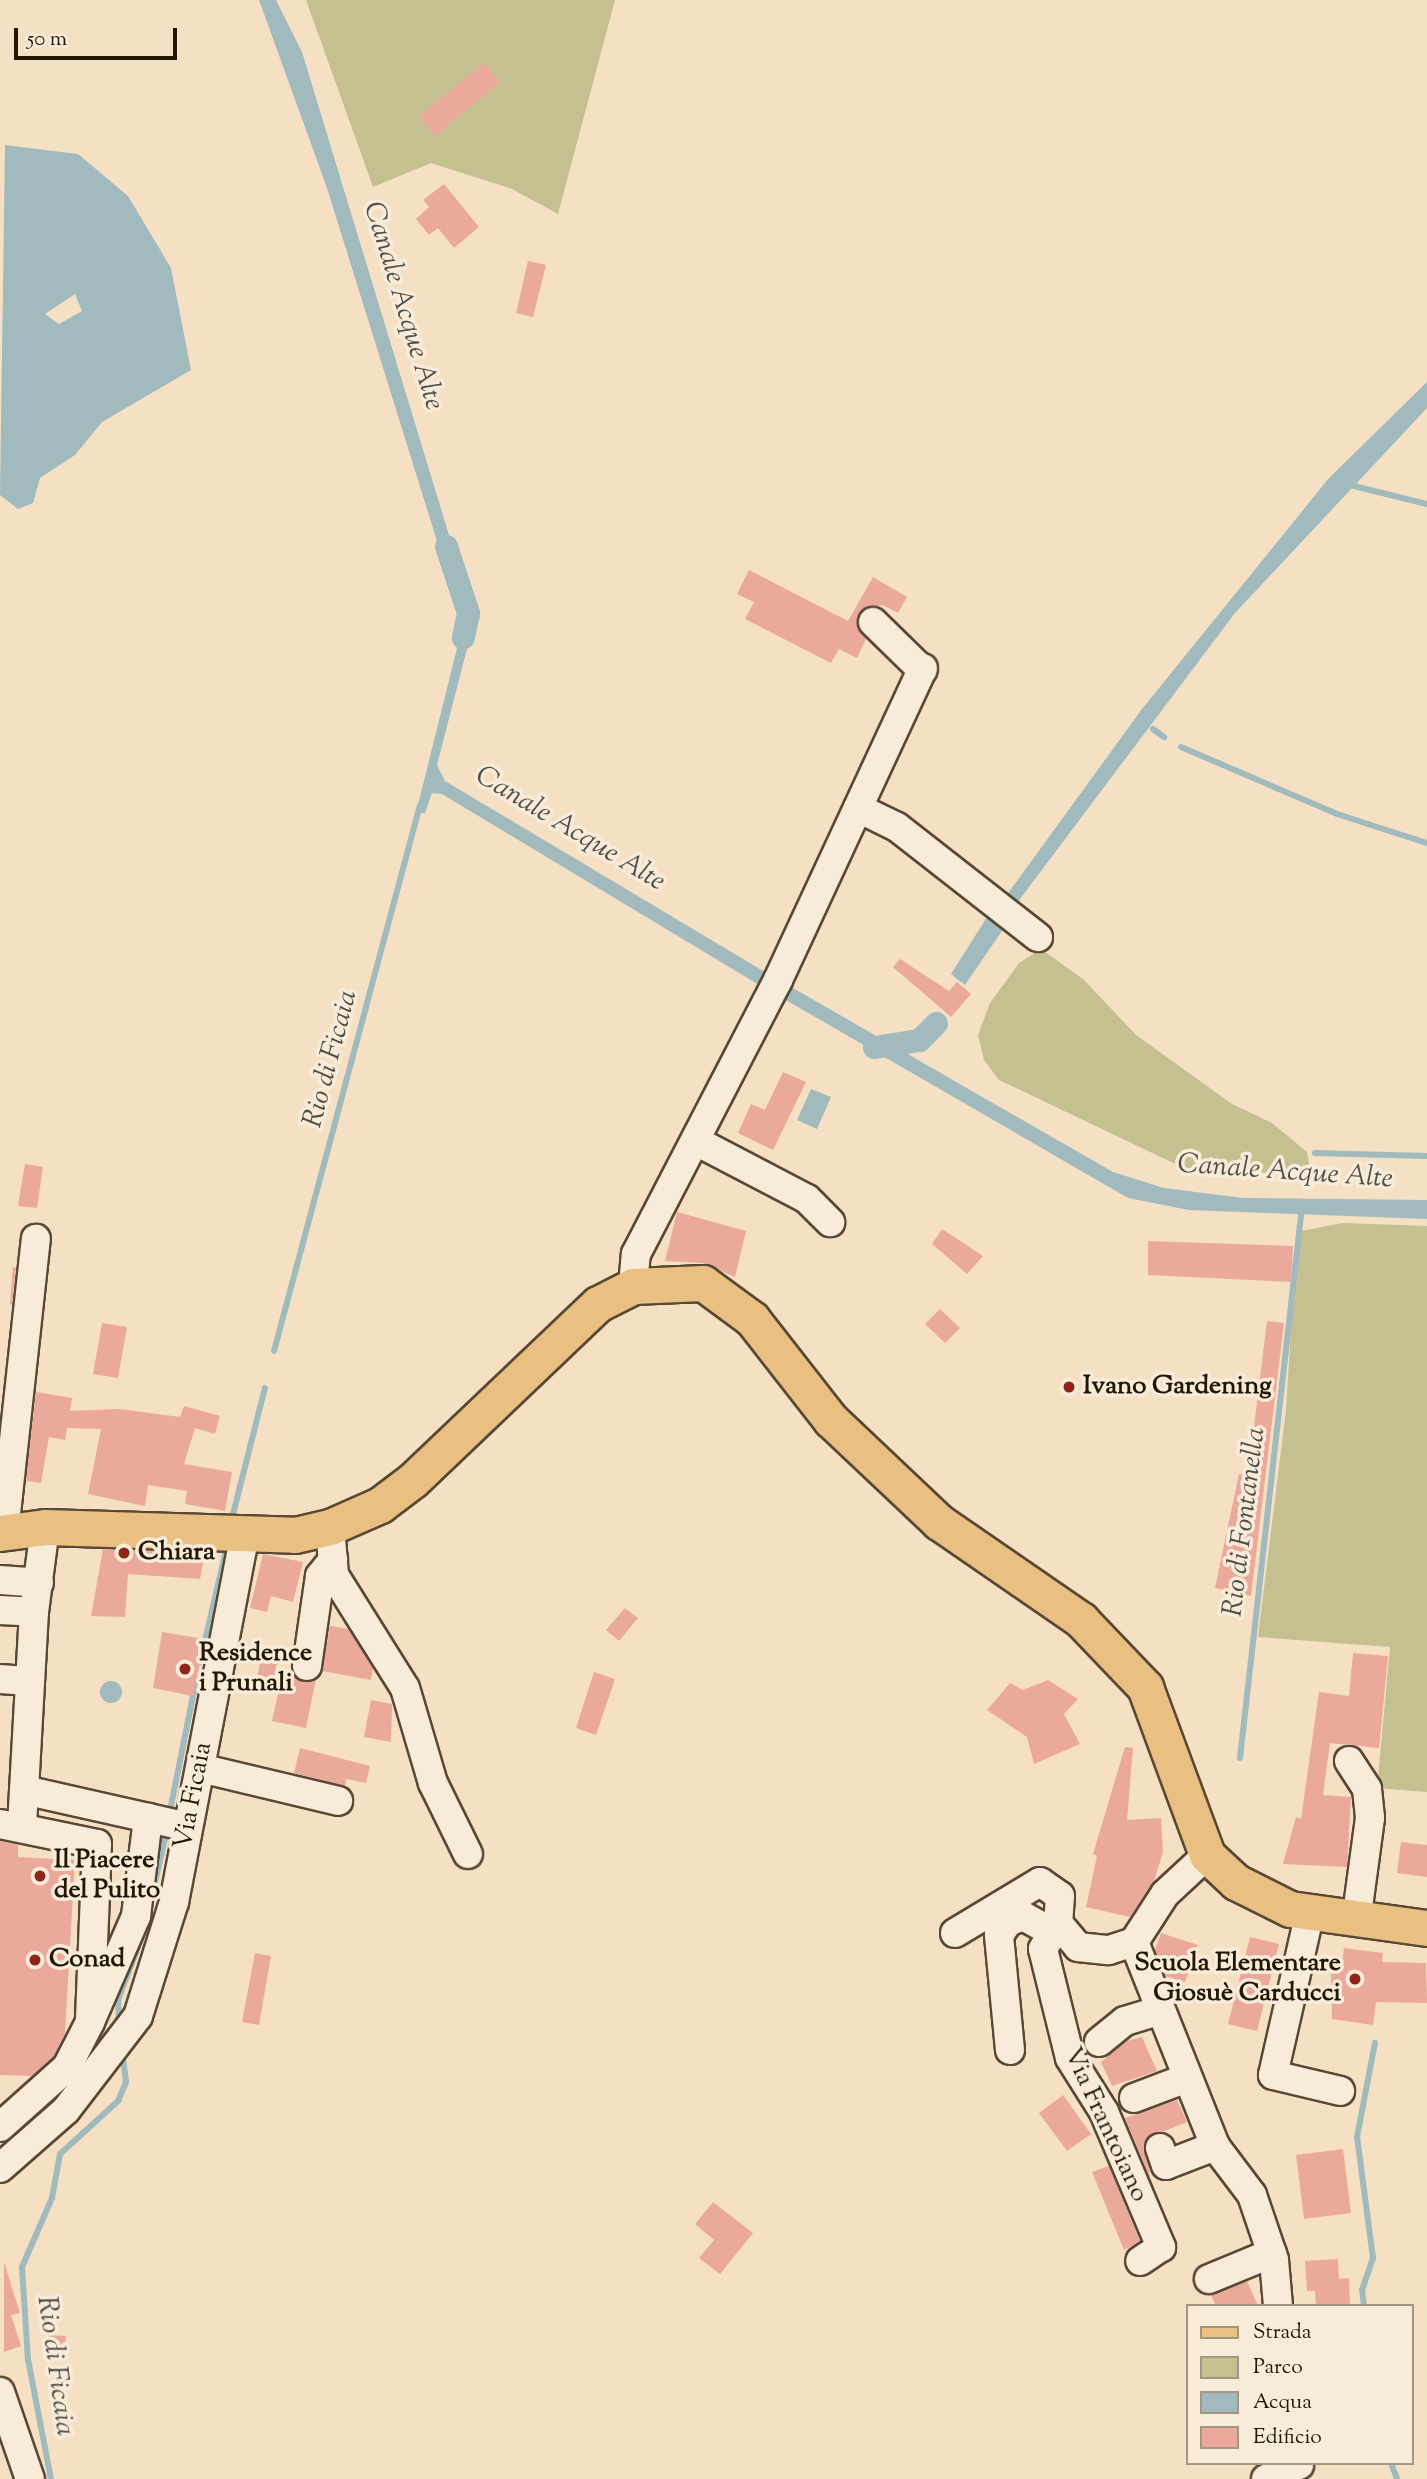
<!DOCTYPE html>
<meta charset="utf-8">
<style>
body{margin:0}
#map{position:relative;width:1427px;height:2479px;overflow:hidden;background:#f5e0c4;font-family:"Sorts Mill Goudy",serif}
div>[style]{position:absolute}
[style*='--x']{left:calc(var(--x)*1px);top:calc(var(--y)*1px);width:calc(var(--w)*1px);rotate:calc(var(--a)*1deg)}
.green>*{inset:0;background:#c4c08f}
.water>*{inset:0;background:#a0babe}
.round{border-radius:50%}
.stream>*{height:6px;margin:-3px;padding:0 3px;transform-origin:3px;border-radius:3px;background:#a0babe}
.canal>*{height:23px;margin:-11.5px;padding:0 11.5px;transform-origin:11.5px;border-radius:11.5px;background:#a0babe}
.building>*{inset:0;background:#eaa99a}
.roads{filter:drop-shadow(2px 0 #584834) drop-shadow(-2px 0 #584834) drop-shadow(0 2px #584834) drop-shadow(0 -2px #584834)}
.minor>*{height:28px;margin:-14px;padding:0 14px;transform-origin:14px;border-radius:14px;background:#f8ebd9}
.major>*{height:35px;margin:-17.5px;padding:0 17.5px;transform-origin:17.5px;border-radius:17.5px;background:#eac082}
.dots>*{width:19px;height:19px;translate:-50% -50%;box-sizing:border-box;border:4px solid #f8ebd9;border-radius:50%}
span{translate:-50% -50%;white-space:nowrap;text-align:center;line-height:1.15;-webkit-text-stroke:7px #f8ebd9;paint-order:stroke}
.poi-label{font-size:26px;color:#241604;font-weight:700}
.left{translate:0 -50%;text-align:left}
.right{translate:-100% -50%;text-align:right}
.street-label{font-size:26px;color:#241604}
.water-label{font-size:28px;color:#4f4f45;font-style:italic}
.legend{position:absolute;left:1186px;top:2304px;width:228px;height:161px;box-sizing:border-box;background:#f8ebd9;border:2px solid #a39684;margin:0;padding:9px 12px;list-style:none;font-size:21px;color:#241604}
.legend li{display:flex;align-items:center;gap:14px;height:35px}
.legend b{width:35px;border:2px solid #a39684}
.scale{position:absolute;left:14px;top:28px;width:163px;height:32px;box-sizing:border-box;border:4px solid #241604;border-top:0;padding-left:9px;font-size:21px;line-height:24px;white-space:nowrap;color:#241604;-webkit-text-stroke:5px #f8ebd9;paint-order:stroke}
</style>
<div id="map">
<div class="green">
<div style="clip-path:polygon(306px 0,615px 0,558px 214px,512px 189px,431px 163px,373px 187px)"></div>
<div style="clip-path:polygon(1041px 949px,1083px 979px,1136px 1035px,1232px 1104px,1272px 1123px,1307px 1152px,1309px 1164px,1273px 1175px,1239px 1167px,1190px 1171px,999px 1080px,984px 1060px,978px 1035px,990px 1003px,1019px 963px)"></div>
<div style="clip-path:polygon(1342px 1223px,1427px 1226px,1427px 1792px,1377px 1788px,1390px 1647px,1258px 1637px,1286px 1410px,1297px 1232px)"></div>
</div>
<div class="water">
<div style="clip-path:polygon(259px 0,276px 0,302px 52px,459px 568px,451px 586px,327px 188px)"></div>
<div style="clip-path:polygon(evenodd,5px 145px,78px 154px,128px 196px,171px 268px,191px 370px,102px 422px,75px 455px,40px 478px,33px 503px,18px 509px,0 495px,5px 145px,75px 294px,82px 311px,59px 324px,45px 314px,75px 294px)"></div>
<div style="clip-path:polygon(1427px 382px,1427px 408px,1235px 613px,1011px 911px,1001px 903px,1142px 709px,1329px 478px)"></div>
<div style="clip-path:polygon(470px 596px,469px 641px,437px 765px,445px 781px,770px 975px,764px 988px,442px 794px,432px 793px,425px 813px,416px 813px)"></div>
<div style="clip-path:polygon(989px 914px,1004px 928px,965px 985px,951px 974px)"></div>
<div style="clip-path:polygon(786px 984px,1113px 1172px,1164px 1188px,1243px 1198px,1427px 1200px,1427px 1219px,1189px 1210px,1128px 1198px,779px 996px)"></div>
<div style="clip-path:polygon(811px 1089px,831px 1097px,817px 1129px,797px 1120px)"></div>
<div class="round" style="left:100px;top:1681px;width:22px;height:22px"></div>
</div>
<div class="stream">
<div style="--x:1354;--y:486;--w:75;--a:13.9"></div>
<div style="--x:1153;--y:729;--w:14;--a:36"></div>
<div style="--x:1181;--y:747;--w:170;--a:23.2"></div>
<div style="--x:1337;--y:814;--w:95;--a:17.9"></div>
<div style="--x:1315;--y:1153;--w:112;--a:1.5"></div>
<div style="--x:274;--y:1351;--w:565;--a:-75.03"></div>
<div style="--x:232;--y:1518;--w:134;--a:-75.8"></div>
<div style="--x:200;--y:1662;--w:115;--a:-76.9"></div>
<div style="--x:1240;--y:1758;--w:554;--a:-83.58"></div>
<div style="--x:169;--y:1816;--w:143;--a:-78.7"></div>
<div style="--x:152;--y:1895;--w:67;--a:-77"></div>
<div style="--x:119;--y:2025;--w:25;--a:-92"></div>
<div style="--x:118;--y:2000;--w:65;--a:-69.3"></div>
<div style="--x:1364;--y:2306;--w:16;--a:-97"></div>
<div style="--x:1362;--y:2290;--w:34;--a:-71"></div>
<div style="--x:1373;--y:2258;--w:122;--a:-97.5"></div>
<div style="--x:1357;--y:2137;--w:96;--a:-79.2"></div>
<div style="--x:1391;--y:2463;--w:17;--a:69"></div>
<div style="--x:51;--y:2479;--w:121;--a:-100.9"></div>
<div style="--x:28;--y:2360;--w:93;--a:-93.7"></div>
<div style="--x:22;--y:2267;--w:75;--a:-66.5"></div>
<div style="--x:52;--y:2198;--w:45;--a:-79.7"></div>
<div style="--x:60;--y:2154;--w:79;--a:-42.4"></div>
<div style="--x:118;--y:2101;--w:21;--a:-67"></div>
<div style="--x:126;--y:2082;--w:32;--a:-97"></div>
</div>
<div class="canal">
<div style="--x:446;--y:546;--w:71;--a:71.8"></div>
<div style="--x:468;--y:613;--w:25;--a:102"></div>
<div style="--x:874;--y:1047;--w:46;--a:-8.8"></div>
<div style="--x:919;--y:1040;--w:24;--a:-45"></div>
</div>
<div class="building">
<div style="clip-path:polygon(484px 63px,500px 82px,435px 136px,419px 116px)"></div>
<div style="clip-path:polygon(444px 184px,479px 227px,454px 248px,438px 228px,429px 235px,416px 219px,429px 207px,423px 200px)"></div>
<div style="clip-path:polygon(528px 261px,546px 265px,533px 317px,516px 313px)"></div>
<div style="clip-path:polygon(749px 570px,848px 621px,873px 577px,907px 597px,898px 613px,883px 605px,862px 610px,857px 626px,866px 639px,857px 658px,839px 649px,831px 663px,745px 619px,754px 602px,737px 594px)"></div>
<div style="clip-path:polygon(900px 959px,949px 991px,957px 982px,971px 994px,951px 1017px,893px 967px)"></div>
<div style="clip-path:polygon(783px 1072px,806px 1082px,773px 1150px,738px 1133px,751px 1104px,765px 1110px)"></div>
<div style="clip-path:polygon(25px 1164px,43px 1167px,37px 1208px,18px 1206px)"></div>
<div style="clip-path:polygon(677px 1212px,746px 1231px,735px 1277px,703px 1263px,665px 1261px)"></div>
<div style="clip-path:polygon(942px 1229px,983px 1256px,967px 1274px,932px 1244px)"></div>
<div style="clip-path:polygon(1148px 1241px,1293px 1246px,1291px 1282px,1148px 1275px)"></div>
<div style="clip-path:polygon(13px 1267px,16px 1268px,12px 1304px,10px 1304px)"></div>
<div style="clip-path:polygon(940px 1309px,960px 1328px,945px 1343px,925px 1324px)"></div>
<div style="clip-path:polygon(1267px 1321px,1284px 1323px,1251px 1596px,1215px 1588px,1239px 1474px,1248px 1475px)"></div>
<div style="clip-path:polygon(102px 1323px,127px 1327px,118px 1378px,93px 1374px)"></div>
<div style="clip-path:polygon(36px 1392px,72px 1398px,70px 1411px,119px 1409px,180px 1417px,184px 1406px,220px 1416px,215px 1434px,195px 1428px,184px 1464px,232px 1472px,225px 1511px,185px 1504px,187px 1491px,148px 1485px,145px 1506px,88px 1494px,101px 1429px,67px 1428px,65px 1440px,49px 1437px,41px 1483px,26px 1481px)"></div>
<div style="clip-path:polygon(103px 1549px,205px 1552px,200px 1579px,128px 1574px,125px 1617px,91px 1616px)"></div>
<div style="clip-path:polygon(263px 1554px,303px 1562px,293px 1602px,271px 1596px,267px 1612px,250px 1608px)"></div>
<div style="clip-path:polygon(625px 1608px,638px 1618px,619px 1641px,606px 1630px)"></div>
<div style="clip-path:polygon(330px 1626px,349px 1629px,373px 1668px,371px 1680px,322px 1671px)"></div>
<div style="clip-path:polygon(162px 1632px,205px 1639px,193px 1696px,153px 1688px)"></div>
<div style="clip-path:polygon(263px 1646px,280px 1649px,273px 1681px,257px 1678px)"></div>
<div style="clip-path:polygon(1353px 1653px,1388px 1656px,1379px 1748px,1330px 1743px,1323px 1795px,1351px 1797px,1347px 1867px,1283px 1864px,1296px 1817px,1301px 1819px,1319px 1692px,1349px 1696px)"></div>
<div style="clip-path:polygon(283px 1671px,304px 1682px,316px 1679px,306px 1728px,272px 1721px)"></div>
<div style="clip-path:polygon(594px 1672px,615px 1679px,596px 1735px,576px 1728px)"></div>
<div style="clip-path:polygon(1048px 1680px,1078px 1699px,1064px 1714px,1080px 1744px,1034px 1764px,1027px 1737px,987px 1710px,1010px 1683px,1023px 1690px)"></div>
<div style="clip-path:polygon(371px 1700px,392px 1704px,391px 1742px,364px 1737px)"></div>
<div style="clip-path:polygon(1125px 1747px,1133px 1748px,1127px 1820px,1161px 1818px,1163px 1852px,1154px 1881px,1130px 1917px,1086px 1907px,1097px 1856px,1093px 1854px)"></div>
<div style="clip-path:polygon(300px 1748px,370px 1766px,366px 1783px,346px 1779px,345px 1786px,294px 1773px)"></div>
<div style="clip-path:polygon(0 1841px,18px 1845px,18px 1857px,75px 1860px,65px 2033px,54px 2057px,32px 2076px,0 2075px)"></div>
<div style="clip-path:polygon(1401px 1842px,1427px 1845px,1427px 1877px,1397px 1873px)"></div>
<div style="clip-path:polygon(1161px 1933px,1198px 1945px,1185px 1982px,1165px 1976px,1155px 1950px)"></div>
<div style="clip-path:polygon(1250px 1937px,1279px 1944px,1257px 2031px,1228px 2024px)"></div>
<div style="clip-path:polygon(1344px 1948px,1383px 1953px,1382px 1962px,1426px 1963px,1427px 2003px,1376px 2002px,1373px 2025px,1332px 2019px,1331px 1970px,1341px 1972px)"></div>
<div style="clip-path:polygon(255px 1953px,271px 1956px,259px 2025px,242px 2022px)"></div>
<div style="clip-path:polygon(1142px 2037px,1157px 2071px,1112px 2086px,1101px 2062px,1127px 2041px)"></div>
<div style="clip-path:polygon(1063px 2095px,1091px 2134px,1067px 2151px,1039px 2113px)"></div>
<div style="clip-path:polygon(1177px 2100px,1187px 2122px,1147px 2138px,1150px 2177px,1125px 2118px)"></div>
<div style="clip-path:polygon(1343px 2149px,1351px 2213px,1304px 2219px,1296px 2155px)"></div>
<div style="clip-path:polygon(1109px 2166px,1140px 2241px,1124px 2250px,1092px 2172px)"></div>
<div style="clip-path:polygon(713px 2202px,753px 2233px,720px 2274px,699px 2258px,714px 2240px,695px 2224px)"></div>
<div style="clip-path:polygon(1338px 2259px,1339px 2279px,1349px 2278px,1350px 2304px,1316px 2306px,1315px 2291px,1307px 2291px,1305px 2261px)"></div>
<div style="clip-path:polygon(4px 2262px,20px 2313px,11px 2315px,21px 2346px,4px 2352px)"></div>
<div style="clip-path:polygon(1247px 2281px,1258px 2306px,1216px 2306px,1211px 2295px)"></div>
<div style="clip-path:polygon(49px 2335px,66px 2336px,64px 2358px,47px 2356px)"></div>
</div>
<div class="roads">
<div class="minor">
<div style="--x:873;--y:622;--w:69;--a:44.4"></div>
<div style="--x:858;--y:808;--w:43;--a:26"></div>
<div style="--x:897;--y:827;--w:179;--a:38"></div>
<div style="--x:696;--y:1141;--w:125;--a:27.6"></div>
<div style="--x:807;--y:1199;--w:33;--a:45"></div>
<div style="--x:633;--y:1286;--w:32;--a:-85"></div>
<div style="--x:636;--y:1254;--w:309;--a:-62.6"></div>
<div style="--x:778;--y:980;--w:344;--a:-65.1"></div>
<div style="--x:330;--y:1527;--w:48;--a:85.2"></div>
<div style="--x:334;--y:1575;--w:133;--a:57.9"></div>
<div style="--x:405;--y:1688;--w:99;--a:73.6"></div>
<div style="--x:433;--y:1783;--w:79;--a:63.8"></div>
<div style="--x:4;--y:1532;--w:295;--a:-83.8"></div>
<div style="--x:0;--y:1580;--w:39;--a:4"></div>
<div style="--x:0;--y:1610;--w:34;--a:3"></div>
<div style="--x:34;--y:1612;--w:86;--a:-82.6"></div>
<div style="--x:307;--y:1666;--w:91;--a:-81.8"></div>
<div style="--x:320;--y:1576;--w:21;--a:-51"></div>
<div style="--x:0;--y:1679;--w:30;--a:4"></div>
<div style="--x:1349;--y:1761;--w:33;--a:57"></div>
<div style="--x:1367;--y:1789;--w:29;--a:84"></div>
<div style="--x:1370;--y:1818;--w:104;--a:97.7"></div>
<div style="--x:200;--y:1768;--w:142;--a:13.4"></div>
<div style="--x:24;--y:1790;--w:168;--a:12.7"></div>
<div style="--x:0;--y:1824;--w:99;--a:11.7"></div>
<div style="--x:97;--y:1844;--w:178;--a:92.3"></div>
<div style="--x:90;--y:2022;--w:116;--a:-66.5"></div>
<div style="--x:136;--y:1916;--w:99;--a:-83"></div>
<div style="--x:22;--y:1826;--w:214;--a:-86.8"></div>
<div style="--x:1207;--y:1855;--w:57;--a:137.1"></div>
<div style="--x:1165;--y:1894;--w:57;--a:122.9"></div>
<div style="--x:1134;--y:1942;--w:219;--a:68.3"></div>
<div style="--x:1215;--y:2146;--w:61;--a:52.9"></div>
<div style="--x:1252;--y:2195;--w:69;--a:71.3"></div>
<div style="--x:1274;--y:2260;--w:46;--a:85"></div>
<div style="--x:1310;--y:1912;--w:167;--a:102.8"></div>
<div style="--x:1273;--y:2075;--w:69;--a:13.4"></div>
<div style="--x:1058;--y:1923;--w:30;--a:120"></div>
<div style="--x:1043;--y:1949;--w:112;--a:76.1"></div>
<div style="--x:1070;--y:2058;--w:64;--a:57.8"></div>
<div style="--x:1104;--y:2112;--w:147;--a:67.1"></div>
<div style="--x:1161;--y:2247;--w:25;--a:146"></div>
<div style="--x:955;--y:1933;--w:99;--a:-31"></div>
<div style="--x:1040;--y:1882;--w:24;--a:35"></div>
<div style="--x:1060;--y:1896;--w:27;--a:94"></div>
<div style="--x:1058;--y:1923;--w:31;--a:50"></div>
<div style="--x:1078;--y:1947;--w:31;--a:6"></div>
<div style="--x:1109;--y:1950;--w:26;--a:-18"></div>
<div style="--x:1099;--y:2042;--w:33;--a:-39"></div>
<div style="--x:1125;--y:2021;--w:34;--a:-17"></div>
<div style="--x:1010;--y:2050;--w:116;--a:-95.5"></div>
<div style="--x:999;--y:1935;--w:16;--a:-55"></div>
<div style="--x:1008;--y:1922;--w:16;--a:-22"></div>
<div style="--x:1023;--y:1916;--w:31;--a:29"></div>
<div style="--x:1134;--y:2098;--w:57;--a:-20.7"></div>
<div style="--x:0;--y:2127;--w:90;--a:-41.8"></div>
<div style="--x:67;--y:2067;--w:51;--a:-62.9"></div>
<div style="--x:1160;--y:2148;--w:18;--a:71"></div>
<div style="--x:1166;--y:2165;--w:53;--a:-21.2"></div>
<div style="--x:0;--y:2168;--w:88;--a:-41.3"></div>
<div style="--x:66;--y:2110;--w:118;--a:-52.5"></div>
<div style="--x:138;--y:2016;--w:120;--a:-72.5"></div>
<div style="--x:174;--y:1902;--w:374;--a:-79.1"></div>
<div style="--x:1209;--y:2279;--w:68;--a:-22.4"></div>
<div style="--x:0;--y:2392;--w:92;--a:71"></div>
<div style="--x:1266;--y:2479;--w:36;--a:-23"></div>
</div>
<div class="major">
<div style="--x:0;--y:1533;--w:45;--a:-7.6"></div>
<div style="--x:45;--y:1527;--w:250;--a:1.8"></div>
<div style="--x:295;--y:1535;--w:36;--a:-13"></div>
<div style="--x:330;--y:1527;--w:55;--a:-23.7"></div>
<div style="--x:380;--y:1505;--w:41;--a:-37.1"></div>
<div style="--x:413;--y:1480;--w:255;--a:-43.6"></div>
<div style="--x:598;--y:1304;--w:39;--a:-27"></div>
<div style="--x:633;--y:1286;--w:70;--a:-2.5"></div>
<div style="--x:703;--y:1283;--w:61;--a:36.3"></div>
<div style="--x:752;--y:1319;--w:128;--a:52"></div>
<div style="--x:831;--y:1420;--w:149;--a:43.4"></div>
<div style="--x:939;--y:1522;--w:173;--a:34.6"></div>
<div style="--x:1081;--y:1620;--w:93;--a:46.3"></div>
<div style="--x:1145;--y:1687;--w:179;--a:69.7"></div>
<div style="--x:1207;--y:1855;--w:40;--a:43"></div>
<div style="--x:1236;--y:1882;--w:60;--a:26.6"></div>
<div style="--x:1290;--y:1909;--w:138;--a:7.9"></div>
</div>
</div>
<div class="dots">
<div style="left:1069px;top:1387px;background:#8f2418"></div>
<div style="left:124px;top:1553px;background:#8f2418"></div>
<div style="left:185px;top:1669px;background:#8f2418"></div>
<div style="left:40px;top:1876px;background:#8f2418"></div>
<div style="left:35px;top:1960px;background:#8f2418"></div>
<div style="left:1355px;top:1979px;background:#8f2418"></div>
</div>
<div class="poi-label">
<span class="left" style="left:1083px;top:1387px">Ivano Gardening</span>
<span class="left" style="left:138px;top:1553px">Chiara</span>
<span class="left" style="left:199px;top:1669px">Residence<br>i Prunali</span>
<span class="left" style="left:54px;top:1876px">Il Piacere<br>del Pulito</span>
<span class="left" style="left:49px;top:1960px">Conad</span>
<span class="right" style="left:1341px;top:1979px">Scuola Elementare<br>Giosuè Carducci</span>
</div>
<div class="street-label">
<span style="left:194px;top:1796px;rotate:-79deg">Via Ficaia</span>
<span style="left:1105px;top:2125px;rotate:65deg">Via Frantoiano</span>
</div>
<div class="water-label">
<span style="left:403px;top:306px;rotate:73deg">Canale Acque Alte</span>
<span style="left:570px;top:829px;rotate:31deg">Canale Acque Alte</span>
<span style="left:331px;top:1059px;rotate:-75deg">Rio di Ficaia</span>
<span style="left:1285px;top:1172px;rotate:4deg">Canale Acque Alte</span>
<span style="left:1245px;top:1522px;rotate:-83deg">Rio di Fontanella</span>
<span style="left:55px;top:2366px;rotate:82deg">Rio di Ficaia</span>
</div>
<ul class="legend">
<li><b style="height:9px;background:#eac082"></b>Strada</li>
<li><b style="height:19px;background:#c4c08f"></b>Parco</li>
<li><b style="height:19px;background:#a0babe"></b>Acqua</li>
<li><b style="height:19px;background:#eaa99a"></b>Edificio</li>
</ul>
<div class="scale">50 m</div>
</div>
